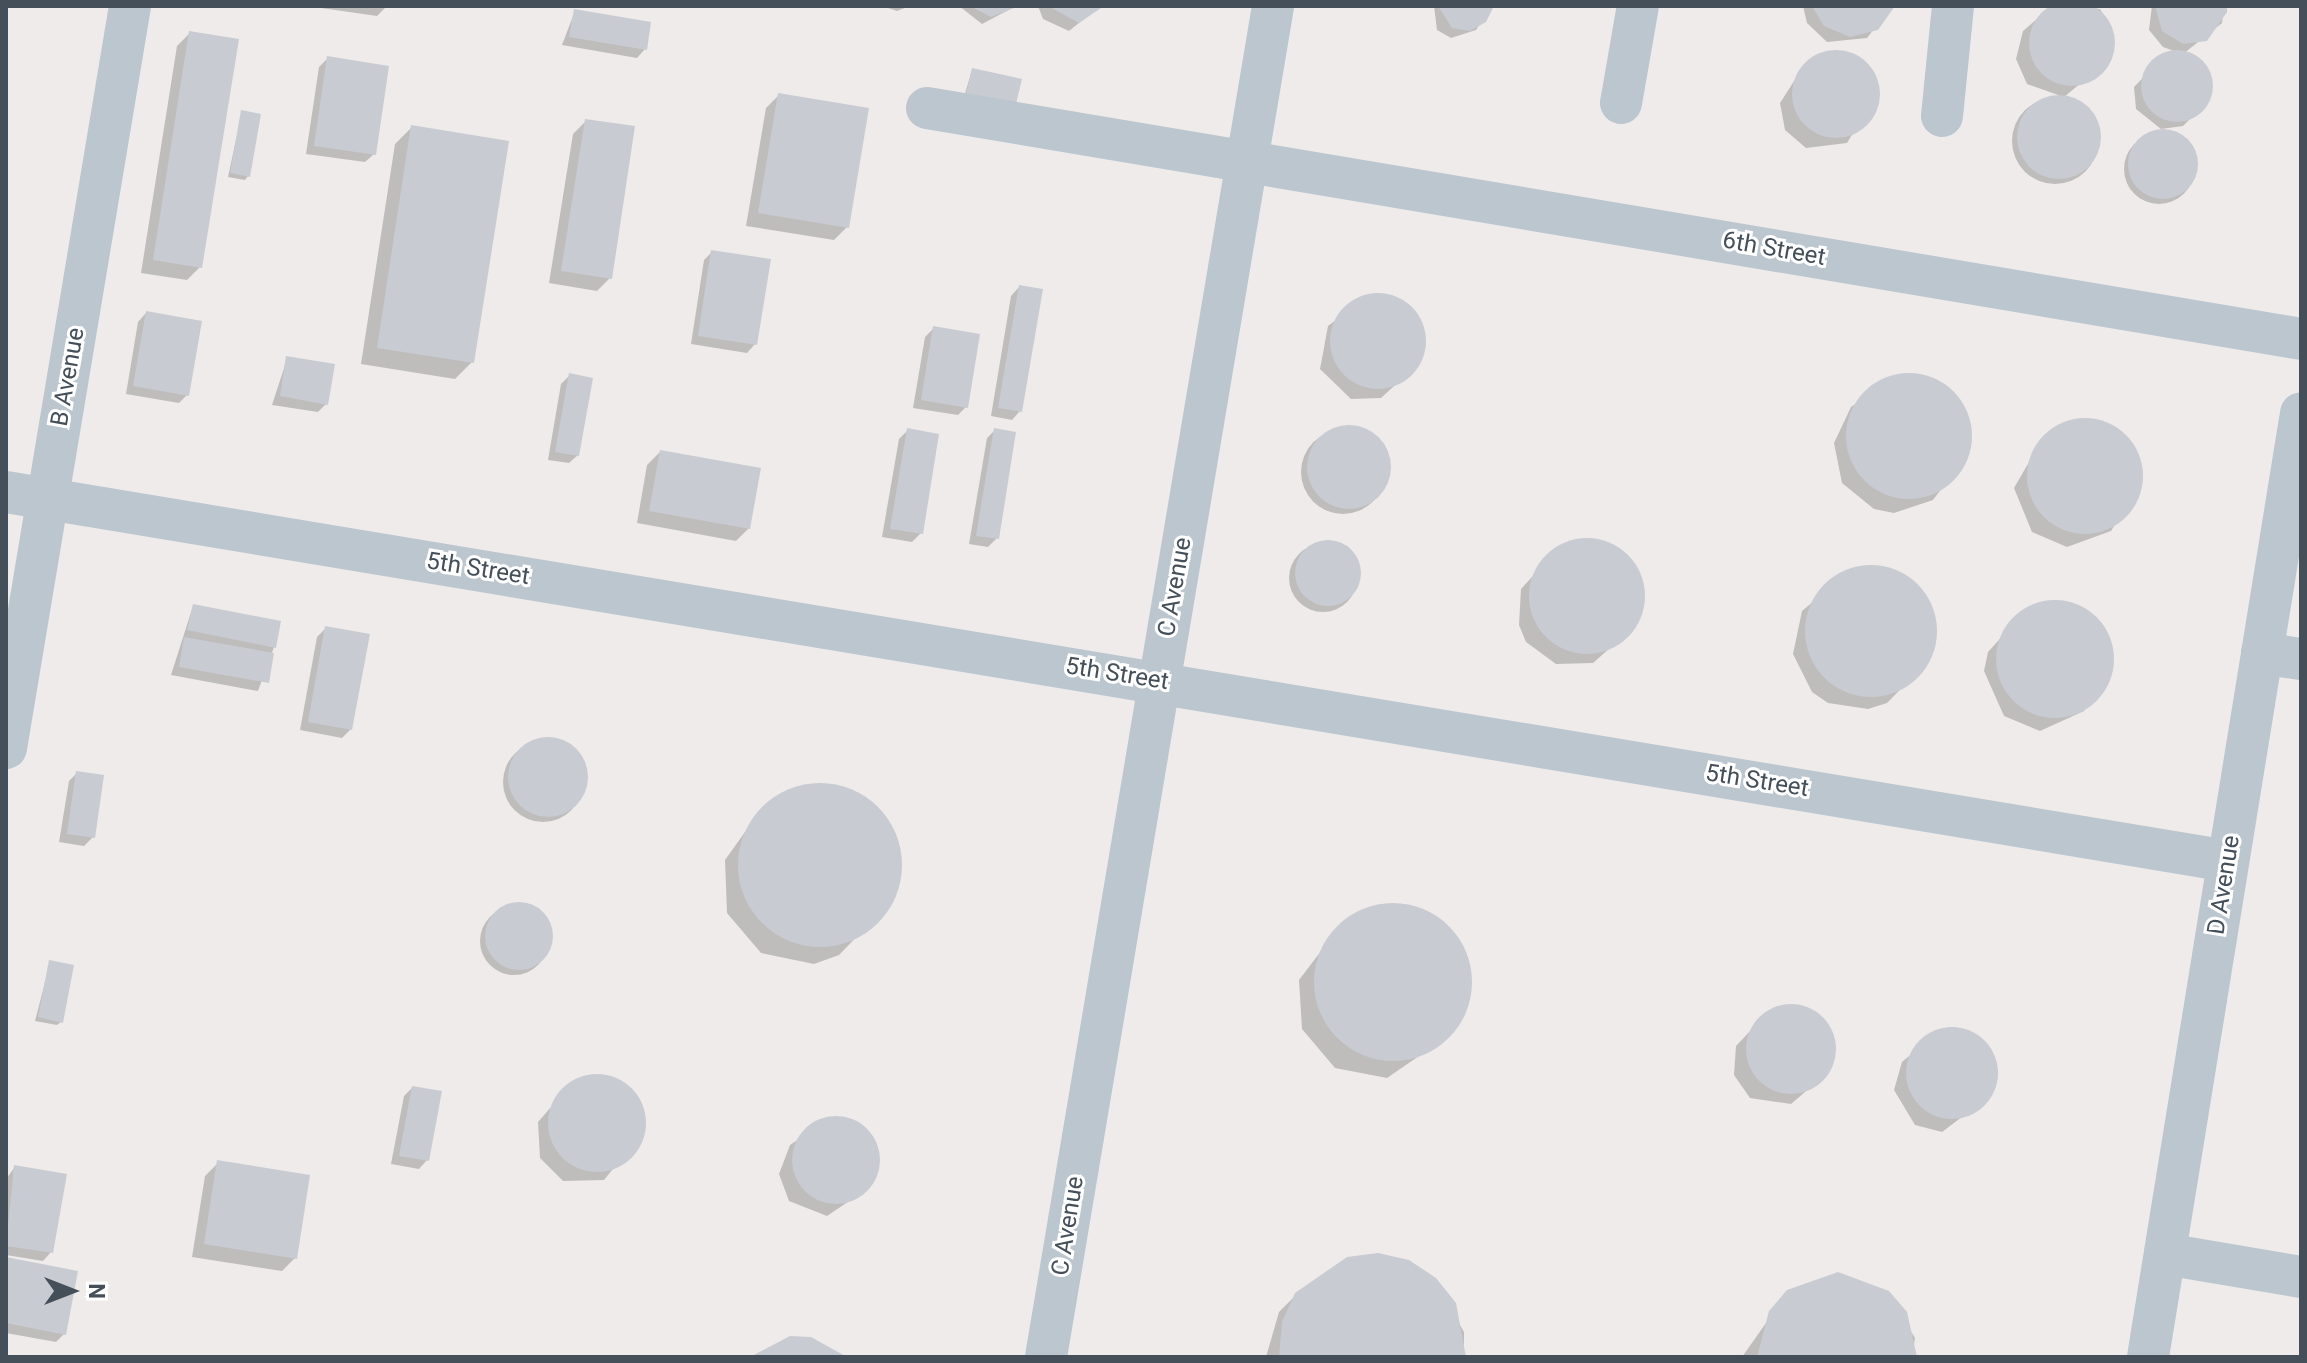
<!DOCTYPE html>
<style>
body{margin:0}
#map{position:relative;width:2307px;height:1363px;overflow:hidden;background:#efebeb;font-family:Roboto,sans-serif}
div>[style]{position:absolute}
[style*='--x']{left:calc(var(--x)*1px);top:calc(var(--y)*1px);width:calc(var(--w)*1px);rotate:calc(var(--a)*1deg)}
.shadow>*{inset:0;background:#0003}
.round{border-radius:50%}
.building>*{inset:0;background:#c8cbd1}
.minor>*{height:42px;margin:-21px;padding:0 21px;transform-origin:21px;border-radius:21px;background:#bcc6cf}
span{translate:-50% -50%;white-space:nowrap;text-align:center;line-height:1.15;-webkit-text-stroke:6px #fff;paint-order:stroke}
.street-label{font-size:24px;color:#444f59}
.frame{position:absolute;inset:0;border:8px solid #444f59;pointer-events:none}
.north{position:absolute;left:32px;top:1251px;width:80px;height:80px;-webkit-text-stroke:6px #fff;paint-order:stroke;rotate:90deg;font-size:22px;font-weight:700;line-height:32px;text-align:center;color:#444f59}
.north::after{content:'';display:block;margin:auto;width:28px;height:36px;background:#444f59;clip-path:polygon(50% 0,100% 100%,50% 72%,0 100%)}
</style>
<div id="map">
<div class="shadow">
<div style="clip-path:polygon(307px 6px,387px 6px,377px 16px)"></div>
<div style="clip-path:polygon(882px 6px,910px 6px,897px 11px)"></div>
<div style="clip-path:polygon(959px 6px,1016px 6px,982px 24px)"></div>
<div style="clip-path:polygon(1038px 6px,1100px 6px,1069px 31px,1043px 19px)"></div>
<div style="clip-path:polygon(1434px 6px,1491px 6px,1476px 30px,1451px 38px,1437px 30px)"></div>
<div style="clip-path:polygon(1803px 6px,1892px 6px,1867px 38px,1827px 42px,1807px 23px)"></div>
<div style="clip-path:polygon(2052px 6px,2100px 9px,2113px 32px,2110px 59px,2064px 97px,2027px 84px,2016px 59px,2023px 31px)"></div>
<div style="clip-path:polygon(2152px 6px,2224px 6px,2222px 23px,2183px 54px,2206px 68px,2208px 101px,2183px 126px,2161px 129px,2136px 109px,2134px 87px,2167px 53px,2182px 54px,2163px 47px,2149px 30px)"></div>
<div style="clip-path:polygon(575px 11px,645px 49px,637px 58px,562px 45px)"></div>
<div style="clip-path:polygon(190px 33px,200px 267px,187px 280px,141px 273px,177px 46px)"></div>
<div style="clip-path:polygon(1845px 52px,1868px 66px,1878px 92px,1847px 143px,1806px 148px,1785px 130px,1780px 103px,1805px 64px)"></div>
<div style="clip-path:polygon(328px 58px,374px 154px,365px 162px,306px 154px,319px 67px)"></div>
<div style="clip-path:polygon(972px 70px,1019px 80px,964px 97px)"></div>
<div style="clip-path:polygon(779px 95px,847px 227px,834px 240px,746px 226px,766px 108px)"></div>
<div class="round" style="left:2012px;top:98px;width:86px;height:86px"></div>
<div style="clip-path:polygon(242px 112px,248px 176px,245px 180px,228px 177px)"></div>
<div style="clip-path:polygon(586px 121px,610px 278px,597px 291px,549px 283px,573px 134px)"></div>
<div style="clip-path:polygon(412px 127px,472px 362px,455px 379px,361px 364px,395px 144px)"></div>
<div class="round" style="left:2124px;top:134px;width:70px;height:70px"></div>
<div style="clip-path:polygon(712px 252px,755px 344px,747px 353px,691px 344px,704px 260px)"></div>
<div style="clip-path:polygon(1019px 287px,1020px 411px,1012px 420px,991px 416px,1011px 296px)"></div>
<div style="clip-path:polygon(1368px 296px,1397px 299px,1419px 320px,1418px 364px,1381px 398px,1351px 399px,1320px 369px,1328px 326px)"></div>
<div style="clip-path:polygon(146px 313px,187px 395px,179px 403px,126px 394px,138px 322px)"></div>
<div style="clip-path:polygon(934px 328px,966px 407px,958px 415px,913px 408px,925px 337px)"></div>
<div style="clip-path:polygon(287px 359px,326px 404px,318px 412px,272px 405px)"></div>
<div style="clip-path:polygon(570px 375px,578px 455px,569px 463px,548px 460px,561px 384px)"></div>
<div style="clip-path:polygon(1900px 375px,1939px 382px,1966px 411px,1969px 452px,1933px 500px,1894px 513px,1874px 509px,1842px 483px,1834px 443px,1851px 407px)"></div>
<div style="clip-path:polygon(2093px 420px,2128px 439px,2141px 482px,2111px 531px,2067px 547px,2032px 532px,2014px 488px,2043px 438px,2059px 426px)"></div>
<div class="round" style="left:1301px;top:430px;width:84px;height:84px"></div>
<div style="clip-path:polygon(995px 430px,997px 538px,988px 547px,969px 544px,987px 438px)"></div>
<div style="clip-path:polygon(907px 431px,921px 533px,912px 542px,882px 537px,899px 439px)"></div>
<div style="clip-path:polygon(660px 452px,749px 528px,736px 541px,637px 523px,647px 465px)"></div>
<div style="clip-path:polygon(1576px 541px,1612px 545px,1638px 571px,1643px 608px,1636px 625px,1593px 663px,1556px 664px,1526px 642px,1519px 625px,1521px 589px,1559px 547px)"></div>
<div class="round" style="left:1289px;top:544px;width:68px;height:68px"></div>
<div style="clip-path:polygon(1851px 570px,1895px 571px,1914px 583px,1934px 620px,1929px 660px,1887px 703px,1868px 709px,1828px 703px,1812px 692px,1793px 654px,1802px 611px)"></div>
<div style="clip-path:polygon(2066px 602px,2100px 623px,2113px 661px,2084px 711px,2040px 731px,2004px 716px,1984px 671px,1988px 652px,2028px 608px)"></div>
<div style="clip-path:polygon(193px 606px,274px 647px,258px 691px,171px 675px)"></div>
<div style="clip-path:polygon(326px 628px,350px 730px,342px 738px,300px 730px,317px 637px)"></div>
<div class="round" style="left:503px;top:742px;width:80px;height:80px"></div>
<div style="clip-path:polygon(77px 773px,93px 837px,84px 846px,59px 842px,69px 781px)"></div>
<div style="clip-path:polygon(796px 789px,847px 790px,870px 802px,898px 845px,894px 898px,839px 955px,814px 964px,761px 953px,727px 913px,725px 860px,755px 818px)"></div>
<div style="clip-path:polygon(1390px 904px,1437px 918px,1467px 959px,1470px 985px,1451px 1034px,1387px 1078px,1335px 1068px,1302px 1029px,1299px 980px,1344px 921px)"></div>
<div class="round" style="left:480px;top:907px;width:68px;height:68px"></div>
<div style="clip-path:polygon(50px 963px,61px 1022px,57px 1025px,35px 1021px)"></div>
<div style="clip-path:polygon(1799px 1006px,1831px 1033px,1826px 1074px,1791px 1104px,1750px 1098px,1734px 1075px,1736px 1046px,1770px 1010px)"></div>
<div style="clip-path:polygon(1940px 1030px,1970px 1033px,1996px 1067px,1991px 1095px,1942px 1132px,1915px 1125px,1894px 1090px,1902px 1062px)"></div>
<div style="clip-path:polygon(604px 1076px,638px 1099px,644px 1131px,604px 1180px,563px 1181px,540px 1158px,538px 1122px,572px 1083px)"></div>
<div style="clip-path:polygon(412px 1088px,427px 1160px,419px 1169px,391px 1164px,404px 1096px)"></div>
<div style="clip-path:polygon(830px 1118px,868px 1133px,878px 1160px,867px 1189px,827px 1216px,789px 1201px,779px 1174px,790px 1145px)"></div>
<div style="clip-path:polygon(218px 1163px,295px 1258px,282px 1271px,192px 1257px,205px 1176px)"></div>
<div style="clip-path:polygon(15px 1167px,51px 1252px,43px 1261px,6px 1255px,6px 1179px)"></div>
<div style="clip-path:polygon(6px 1259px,64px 1334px,56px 1342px,6px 1333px)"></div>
<div style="clip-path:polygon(1434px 1279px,1464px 1332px,1464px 1357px,1266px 1357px,1279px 1312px,1297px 1294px)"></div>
<div style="clip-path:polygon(1788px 1292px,1887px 1292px,1915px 1338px,1912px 1357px,1742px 1357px)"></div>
</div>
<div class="building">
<div class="round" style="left:2029px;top:0;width:86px;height:86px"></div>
<div style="clip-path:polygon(970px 6px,1019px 6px,991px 17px)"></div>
<div style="clip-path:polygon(1048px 6px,1104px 6px,1079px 23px)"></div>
<div style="clip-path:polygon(1438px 6px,1494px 6px,1486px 22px,1470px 31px,1452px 28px)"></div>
<div style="clip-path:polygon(1812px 6px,1895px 6px,1878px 30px,1850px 37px,1824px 26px)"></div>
<div style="clip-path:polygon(2155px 6px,2227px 6px,2227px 12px,2207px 41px,2183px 44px,2162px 31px)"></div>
<div style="clip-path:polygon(574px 9px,651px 22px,647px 50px,569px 37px)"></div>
<div style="clip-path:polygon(189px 31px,239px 39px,202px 268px,153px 260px)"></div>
<div class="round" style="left:1792px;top:50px;width:88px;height:88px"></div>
<div class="round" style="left:2141px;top:50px;width:72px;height:72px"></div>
<div style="clip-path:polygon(327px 56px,389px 66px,376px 155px,314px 146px)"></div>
<div style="clip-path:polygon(972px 68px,1022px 79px,1016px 104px,966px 94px)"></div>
<div style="clip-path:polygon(778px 93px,869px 108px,849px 228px,758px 213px)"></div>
<div class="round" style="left:2017px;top:95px;width:84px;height:84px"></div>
<div style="clip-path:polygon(241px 110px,261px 114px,250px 177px,230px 173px)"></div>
<div style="clip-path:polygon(585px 119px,635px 126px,612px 279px,561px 271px)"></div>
<div style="clip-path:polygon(411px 125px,509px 141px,474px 363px,377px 348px)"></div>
<div class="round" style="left:2128px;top:129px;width:70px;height:70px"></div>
<div style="clip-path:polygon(711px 250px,771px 259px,757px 345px,698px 336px)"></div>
<div style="clip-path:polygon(1019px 285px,1043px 289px,1022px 412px,998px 408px)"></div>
<div class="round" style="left:1330px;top:293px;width:96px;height:96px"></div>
<div style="clip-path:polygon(146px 311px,202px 321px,189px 396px,133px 386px)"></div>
<div style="clip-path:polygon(933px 326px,980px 334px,968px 408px,921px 400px)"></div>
<div style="clip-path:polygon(286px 356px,335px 364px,328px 405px,280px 396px)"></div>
<div class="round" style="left:1846px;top:373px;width:126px;height:126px"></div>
<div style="clip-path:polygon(569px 373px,593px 378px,579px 456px,555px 452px)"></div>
<div class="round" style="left:2027px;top:418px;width:116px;height:116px"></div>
<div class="round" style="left:1307px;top:425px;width:84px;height:84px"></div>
<div style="clip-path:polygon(907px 428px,939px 434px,923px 534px,890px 529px)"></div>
<div style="clip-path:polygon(994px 428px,1016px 432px,999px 539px,976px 536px)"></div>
<div style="clip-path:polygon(660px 450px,761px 468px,750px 529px,649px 511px)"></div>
<div class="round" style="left:1529px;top:538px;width:116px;height:116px"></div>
<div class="round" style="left:1295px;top:540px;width:66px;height:66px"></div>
<div class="round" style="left:1805px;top:565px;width:132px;height:132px"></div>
<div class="round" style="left:1996px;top:600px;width:118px;height:118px"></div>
<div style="clip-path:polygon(193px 604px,281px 621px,276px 648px,187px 630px)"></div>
<div style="clip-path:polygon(325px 626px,370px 634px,352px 730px,308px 722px)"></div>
<div style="clip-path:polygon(184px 637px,274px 653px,269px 683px,179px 667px)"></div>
<div class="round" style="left:508px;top:737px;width:80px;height:80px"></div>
<div style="clip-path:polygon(76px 771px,104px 775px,95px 838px,67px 834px)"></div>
<div class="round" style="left:738px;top:783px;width:164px;height:164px"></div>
<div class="round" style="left:485px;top:902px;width:68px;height:68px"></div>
<div class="round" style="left:1314px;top:903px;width:158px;height:158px"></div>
<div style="clip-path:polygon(49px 960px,74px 965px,63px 1023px,38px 1017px)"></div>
<div class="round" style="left:1746px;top:1004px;width:90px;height:90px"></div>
<div class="round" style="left:1906px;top:1027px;width:92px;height:92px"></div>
<div class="round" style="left:548px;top:1074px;width:98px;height:98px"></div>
<div style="clip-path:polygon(412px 1086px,442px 1091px,429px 1161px,399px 1156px)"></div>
<div class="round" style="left:792px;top:1116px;width:88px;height:88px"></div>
<div style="clip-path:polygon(217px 1160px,310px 1175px,297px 1259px,204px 1244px)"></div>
<div style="clip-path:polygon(14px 1165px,67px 1174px,53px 1253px,6px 1246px)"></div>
<div style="clip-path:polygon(1378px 1253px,1409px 1260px,1436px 1278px,1456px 1303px,1466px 1357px,1279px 1357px,1282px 1322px,1295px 1293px,1347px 1257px)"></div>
<div style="clip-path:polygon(6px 1257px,78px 1271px,66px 1335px,6px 1323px)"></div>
<div style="clip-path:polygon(1838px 1272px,1889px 1291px,1907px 1312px,1917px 1357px,1757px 1357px,1769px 1311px,1787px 1290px)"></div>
<div style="clip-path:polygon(790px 1336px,811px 1337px,847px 1357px,750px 1357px)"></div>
</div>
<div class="minor">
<div style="--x:1621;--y:103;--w:98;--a:-80.1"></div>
<div style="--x:927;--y:108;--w:1393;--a:9.54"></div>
<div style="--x:1942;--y:116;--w:111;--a:-84.3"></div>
<div style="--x:6;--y:492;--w:2252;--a:9.43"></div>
<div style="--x:2262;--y:653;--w:39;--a:9"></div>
<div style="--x:6;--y:748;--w:752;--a:-80.51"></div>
<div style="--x:2165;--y:1254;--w:138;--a:9.6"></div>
<div style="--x:1046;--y:1357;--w:1370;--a:-80.46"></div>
<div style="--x:2148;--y:1357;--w:956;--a:-80.79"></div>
</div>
<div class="street-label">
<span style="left:1774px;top:249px;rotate:10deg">6th Street</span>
<span style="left:68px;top:377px;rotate:-80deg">B Avenue</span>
<span style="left:478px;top:569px;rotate:9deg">5th Street</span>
<span style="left:1175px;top:587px;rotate:-80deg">C Avenue</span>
<span style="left:1117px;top:674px;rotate:9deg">5th Street</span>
<span style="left:1757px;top:781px;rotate:9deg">5th Street</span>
<span style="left:2224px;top:885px;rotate:-81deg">D Avenue</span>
<span style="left:1068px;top:1226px;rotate:-81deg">C Avenue</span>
</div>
<div class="frame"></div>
<div class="north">N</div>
</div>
